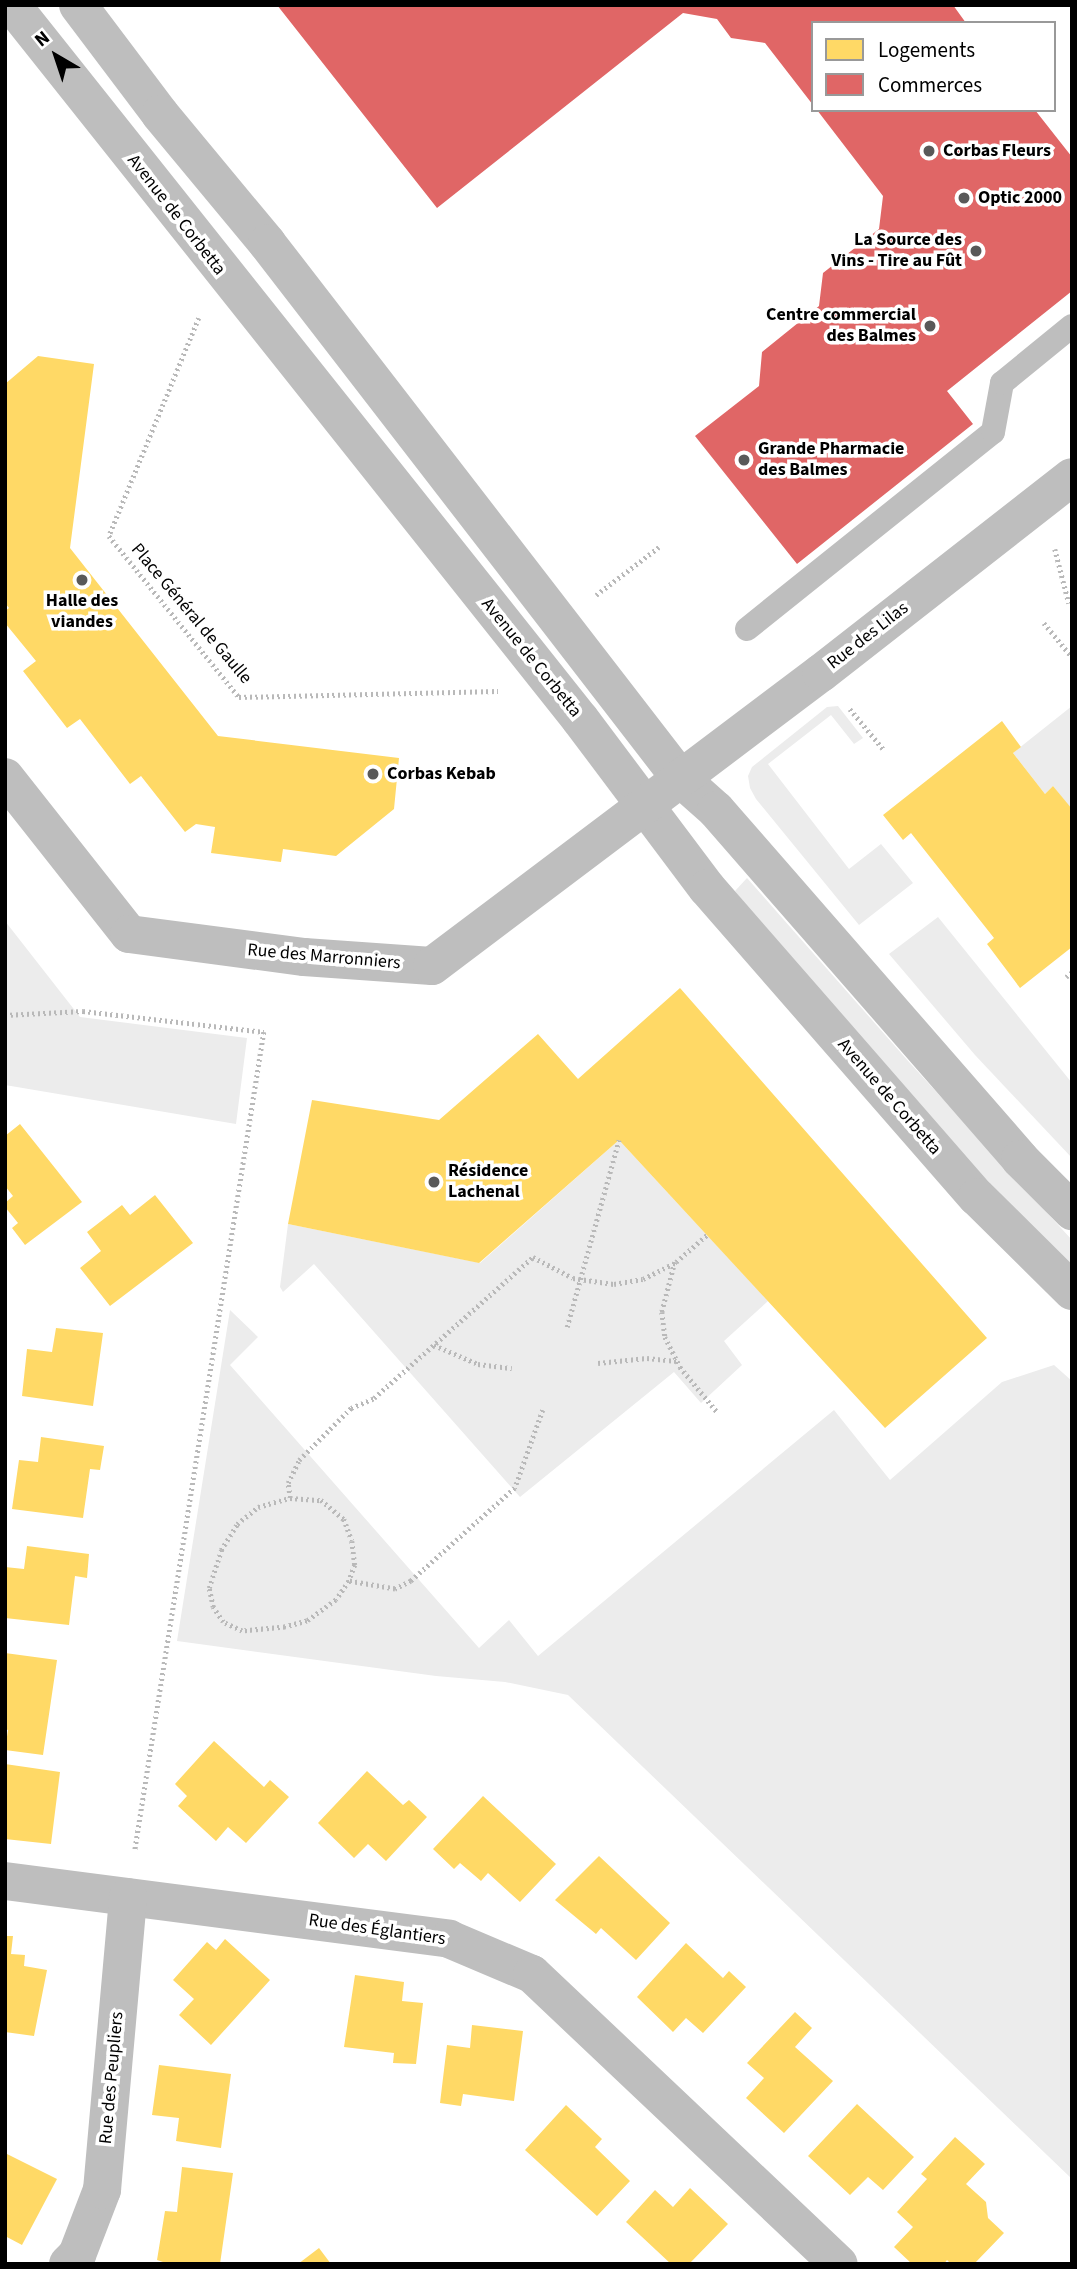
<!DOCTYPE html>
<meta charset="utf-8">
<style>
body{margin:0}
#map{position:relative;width:1077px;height:2269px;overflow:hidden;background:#fff;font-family:"Source Sans 3",sans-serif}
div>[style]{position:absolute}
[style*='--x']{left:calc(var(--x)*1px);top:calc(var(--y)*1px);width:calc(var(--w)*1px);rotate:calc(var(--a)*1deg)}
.green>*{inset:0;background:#ececec}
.homes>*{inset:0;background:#ffd966}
.shops>*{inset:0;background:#e06666}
.path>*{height:4.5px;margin-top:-2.25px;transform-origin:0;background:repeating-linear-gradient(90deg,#b9b9b9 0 2px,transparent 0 5.5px)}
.lane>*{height:24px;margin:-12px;padding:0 12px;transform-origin:12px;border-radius:12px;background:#bebebe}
.street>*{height:38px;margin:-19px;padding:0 19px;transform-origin:19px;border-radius:19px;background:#bebebe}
.dots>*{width:19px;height:19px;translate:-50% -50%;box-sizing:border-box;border:4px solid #fff;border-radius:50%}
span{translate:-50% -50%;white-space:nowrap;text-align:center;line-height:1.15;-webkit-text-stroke:7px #fff;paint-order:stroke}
.poi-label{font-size:18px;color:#000;font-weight:700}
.left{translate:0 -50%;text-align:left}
.right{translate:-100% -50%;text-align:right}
.street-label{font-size:18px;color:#000}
.frame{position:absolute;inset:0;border:7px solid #000;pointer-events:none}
.legend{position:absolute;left:811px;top:21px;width:245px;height:91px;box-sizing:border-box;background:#fff;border:2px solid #999;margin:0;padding:9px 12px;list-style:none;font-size:21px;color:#000}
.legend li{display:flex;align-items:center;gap:14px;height:35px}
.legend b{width:35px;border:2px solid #999}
.north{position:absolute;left:21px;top:21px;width:70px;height:70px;-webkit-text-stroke:5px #fff;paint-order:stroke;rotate:321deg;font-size:19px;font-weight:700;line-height:28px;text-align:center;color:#000}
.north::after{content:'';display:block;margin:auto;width:24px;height:32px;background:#000;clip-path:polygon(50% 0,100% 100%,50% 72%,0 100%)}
</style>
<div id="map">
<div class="green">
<div style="clip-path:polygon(838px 706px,863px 738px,854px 744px,831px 715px,768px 764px,849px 869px,881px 844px,913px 883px,859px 925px,756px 799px,750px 788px,748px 776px,752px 767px,827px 707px)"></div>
<div style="clip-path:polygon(1072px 706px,1072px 810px,1053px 786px,1045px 794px,1013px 753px)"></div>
<div style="clip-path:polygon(747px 878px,909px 1062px,1072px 1240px,1072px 1273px,984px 1179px,766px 931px,735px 891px)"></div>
<div style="clip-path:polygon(938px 917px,1072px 1083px,1072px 1158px,975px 1055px,889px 954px)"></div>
<div style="clip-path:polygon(5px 921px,80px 1017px,247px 1038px,236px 1124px,5px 1085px)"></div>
<div style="clip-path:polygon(619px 1140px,768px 1301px,724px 1341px,742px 1365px,701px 1403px,674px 1372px,520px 1497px,314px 1264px,283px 1292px,280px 1287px,288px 1224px,480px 1263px)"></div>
<div style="clip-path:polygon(230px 1310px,258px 1337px,230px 1365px,479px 1648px,509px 1620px,538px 1656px,834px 1410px,890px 1480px,1002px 1382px,1054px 1365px,1072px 1381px,1072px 2179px,568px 1695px,505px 1682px,436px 1676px,177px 1641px)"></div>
</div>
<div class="homes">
<div style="clip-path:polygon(38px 356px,94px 364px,70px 548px,218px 736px,399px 758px,394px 809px,336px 856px,283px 849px,281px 862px,211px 853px,215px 827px,196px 824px,185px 832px,141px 776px,130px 784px,80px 719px,67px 728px,23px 671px,36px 661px,5px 623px,5px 611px,9px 608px,5px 603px,5px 384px)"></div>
<div style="clip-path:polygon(1002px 721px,1021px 747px,1013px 753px,1045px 794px,1053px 786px,1072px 809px,1072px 947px,1020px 988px,987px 944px,994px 938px,911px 833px,903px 840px,883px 815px)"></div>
<div style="clip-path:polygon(680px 988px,987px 1338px,885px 1428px,619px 1140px,479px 1263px,288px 1224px,312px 1100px,439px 1120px,538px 1034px,578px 1079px)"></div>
<div style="clip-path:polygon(20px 1124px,82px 1202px,25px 1245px,12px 1228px,18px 1223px,5px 1207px,5px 1203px,13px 1196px,5px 1186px,5px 1136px)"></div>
<div style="clip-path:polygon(155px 1195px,193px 1243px,110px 1306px,80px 1268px,101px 1251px,87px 1232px,122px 1205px,130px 1215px)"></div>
<div style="clip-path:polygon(56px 1328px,103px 1333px,93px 1406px,22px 1396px,27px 1349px,52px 1352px)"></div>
<div style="clip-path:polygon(41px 1437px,104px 1446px,100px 1470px,90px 1469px,83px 1518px,12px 1509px,19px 1460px,38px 1462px)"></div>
<div style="clip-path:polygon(27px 1546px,89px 1554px,87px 1578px,75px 1576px,69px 1625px,5px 1618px,5px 1567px,24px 1569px)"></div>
<div style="clip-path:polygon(5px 1653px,57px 1660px,43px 1755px,5px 1750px,8px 1730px,5px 1729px)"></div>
<div style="clip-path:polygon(214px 1741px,264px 1787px,270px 1780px,289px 1797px,246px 1843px,228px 1827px,216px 1841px,178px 1806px,187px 1796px,175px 1784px)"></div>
<div style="clip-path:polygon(5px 1764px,60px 1772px,51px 1844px,5px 1839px)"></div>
<div style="clip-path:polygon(367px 1771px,403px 1805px,409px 1800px,427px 1817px,386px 1861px,368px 1844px,354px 1858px,318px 1823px)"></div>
<div style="clip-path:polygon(483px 1796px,556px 1864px,520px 1902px,488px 1873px,481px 1881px,460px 1863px,454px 1869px,433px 1849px)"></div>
<div style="clip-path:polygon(599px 1856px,670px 1923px,636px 1960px,601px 1928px,596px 1934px,555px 1900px)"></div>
<div style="clip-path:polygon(5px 1936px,13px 1936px,11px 1954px,25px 1955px,24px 1966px,47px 1970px,34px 2036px,5px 2032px)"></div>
<div style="clip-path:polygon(225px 1939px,270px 1980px,211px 2045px,179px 2015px,194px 1999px,173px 1980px,207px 1942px,216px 1950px)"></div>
<div style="clip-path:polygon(686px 1943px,723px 1978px,729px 1971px,746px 1987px,703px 2033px,686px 2018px,673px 2032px,637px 1997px)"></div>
<div style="clip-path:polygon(355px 1975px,404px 1982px,402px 2001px,423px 2003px,416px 2064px,393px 2063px,394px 2053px,344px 2047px)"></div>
<div style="clip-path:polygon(795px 2012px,812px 2028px,795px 2047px,833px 2081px,784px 2133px,746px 2098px,764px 2078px,747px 2063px)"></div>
<div style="clip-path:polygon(472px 2025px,523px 2031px,514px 2101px,463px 2094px,461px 2106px,440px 2103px,447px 2045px,470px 2048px)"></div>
<div style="clip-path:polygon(159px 2065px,231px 2074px,221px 2148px,176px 2141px,179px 2118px,152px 2115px)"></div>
<div style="clip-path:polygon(857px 2104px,914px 2157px,883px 2190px,868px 2177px,850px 2195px,808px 2156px)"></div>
<div style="clip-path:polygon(566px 2105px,602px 2139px,595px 2147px,630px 2181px,597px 2216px,525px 2150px)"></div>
<div style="clip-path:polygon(955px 2137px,985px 2164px,966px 2184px,986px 2202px,988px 2218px,1004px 2233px,974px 2264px,951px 2264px,947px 2260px,944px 2264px,912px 2264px,894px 2247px,913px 2227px,897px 2212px,927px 2179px,921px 2174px)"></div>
<div style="clip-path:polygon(5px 2153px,57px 2179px,22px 2245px,5px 2236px)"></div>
<div style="clip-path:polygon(182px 2167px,233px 2173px,220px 2264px,169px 2264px,157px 2260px,165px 2211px,177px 2212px)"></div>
<div style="clip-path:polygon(690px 2188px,728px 2224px,689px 2264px,671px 2264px,626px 2222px,655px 2190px,673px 2207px)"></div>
<div style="clip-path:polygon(319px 2248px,331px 2264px,298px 2264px)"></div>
</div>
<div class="shops">
<div style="clip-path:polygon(277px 5px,953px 5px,966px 23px,813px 23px,813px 105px,765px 43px,731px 38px,717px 19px,683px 13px,437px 208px)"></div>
<div style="clip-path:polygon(817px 110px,1035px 110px,1072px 157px,1072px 291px,947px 391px,973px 424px,797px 564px,695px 436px,759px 386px,762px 352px,819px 306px,823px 273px,879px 229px,883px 196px)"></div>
</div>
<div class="path">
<div style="--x:199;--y:318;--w:236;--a:112.4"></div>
<div style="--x:109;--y:536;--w:207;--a:51.1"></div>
<div style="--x:239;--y:697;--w:259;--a:-1.3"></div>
<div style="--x:1055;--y:549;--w:56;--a:75.5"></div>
<div style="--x:596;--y:595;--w:79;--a:-37.3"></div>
<div style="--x:1044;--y:623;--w:44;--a:50.5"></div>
<div style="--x:850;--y:709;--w:53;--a:50.3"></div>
<div style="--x:1066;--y:977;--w:8;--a:-40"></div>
<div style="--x:5;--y:1015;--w:78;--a:-2.9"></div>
<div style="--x:83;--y:1011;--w:182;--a:6.6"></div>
<div style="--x:264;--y:1032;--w:828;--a:98.96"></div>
<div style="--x:675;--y:1262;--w:52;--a:104.6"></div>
<div style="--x:662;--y:1312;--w:25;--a:83"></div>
<div style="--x:665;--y:1337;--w:34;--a:63"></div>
<div style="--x:680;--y:1367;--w:60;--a:50.4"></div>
<div style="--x:567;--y:1327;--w:194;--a:-74.5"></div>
<div style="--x:434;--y:1345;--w:48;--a:23.4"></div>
<div style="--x:478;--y:1364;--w:34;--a:7"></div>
<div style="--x:598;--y:1363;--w:49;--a:-5.8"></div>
<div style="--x:647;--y:1358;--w:30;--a:6"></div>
<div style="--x:543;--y:1410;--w:83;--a:109.7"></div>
<div style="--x:515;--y:1488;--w:140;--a:138.2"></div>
<div style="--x:411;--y:1581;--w:18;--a:153"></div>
<div style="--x:395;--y:1589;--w:47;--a:-170.1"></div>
<div style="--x:349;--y:1581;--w:23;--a:124"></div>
<div style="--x:336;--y:1600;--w:36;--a:144"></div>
<div style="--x:307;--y:1621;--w:23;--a:165"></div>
<div style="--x:285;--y:1627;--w:43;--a:174.7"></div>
<div style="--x:242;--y:1631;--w:21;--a:-155"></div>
<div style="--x:223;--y:1622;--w:18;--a:-124"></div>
<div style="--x:213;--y:1607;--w:19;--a:-102"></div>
<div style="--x:209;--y:1588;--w:40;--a:-72"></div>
<div style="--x:221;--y:1550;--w:31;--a:-58"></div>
<div style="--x:237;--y:1524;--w:27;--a:-39"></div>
<div style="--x:258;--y:1507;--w:33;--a:-16"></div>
<div style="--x:290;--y:1498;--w:15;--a:-98"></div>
<div style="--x:288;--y:1483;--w:25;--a:-64"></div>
<div style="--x:299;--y:1460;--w:74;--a:-45"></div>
<div style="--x:351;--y:1408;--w:25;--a:-23"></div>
<div style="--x:374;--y:1398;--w:213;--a:-41.6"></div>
<div style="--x:533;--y:1257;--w:45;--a:27.7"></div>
<div style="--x:573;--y:1278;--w:41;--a:8.3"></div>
<div style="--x:614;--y:1284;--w:29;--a:-10"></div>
<div style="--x:643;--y:1279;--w:37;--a:-27"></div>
<div style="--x:676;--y:1262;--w:41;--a:-41.1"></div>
<div style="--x:290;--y:1498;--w:31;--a:4"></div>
<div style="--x:321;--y:1500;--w:30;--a:40"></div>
<div style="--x:344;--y:1519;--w:23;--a:70"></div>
<div style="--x:352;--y:1541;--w:24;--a:83"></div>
<div style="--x:355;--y:1565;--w:17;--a:111"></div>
</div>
<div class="lane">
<div style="--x:747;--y:629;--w:315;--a:-38.7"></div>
<div style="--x:993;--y:432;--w:50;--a:-79.6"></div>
<div style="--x:1002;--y:383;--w:90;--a:-39.2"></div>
</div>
<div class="street">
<div style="--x:12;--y:5;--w:912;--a:51.5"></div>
<div style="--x:580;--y:719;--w:211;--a:53.1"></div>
<div style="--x:707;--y:888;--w:410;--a:48.9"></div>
<div style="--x:977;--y:1197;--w:134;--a:44.7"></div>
<div style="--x:78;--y:5;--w:136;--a:53"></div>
<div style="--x:160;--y:114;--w:168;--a:50.3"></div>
<div style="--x:267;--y:243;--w:676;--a:52.33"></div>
<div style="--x:680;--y:778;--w:48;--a:41.6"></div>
<div style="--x:716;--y:810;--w:463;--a:48.9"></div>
<div style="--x:1020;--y:1159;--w:74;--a:45"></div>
<div style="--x:5;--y:777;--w:200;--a:51.7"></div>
<div style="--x:129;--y:934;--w:177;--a:7.5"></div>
<div style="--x:304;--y:957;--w:128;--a:4"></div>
<div style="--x:432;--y:966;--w:487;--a:-37"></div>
<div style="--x:821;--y:673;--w:318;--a:-38"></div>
<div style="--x:5;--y:1881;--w:448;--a:7.4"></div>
<div style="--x:449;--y:1939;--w:90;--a:22.9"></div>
<div style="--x:532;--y:1974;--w:422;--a:43.4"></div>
<div style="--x:68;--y:2264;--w:13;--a:-45"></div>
<div style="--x:77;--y:2255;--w:70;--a:-69"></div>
<div style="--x:102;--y:2190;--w:294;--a:-84.9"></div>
</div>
<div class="dots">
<div style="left:929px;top:151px;background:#595959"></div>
<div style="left:964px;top:198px;background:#595959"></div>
<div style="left:976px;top:251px;background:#595959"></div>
<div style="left:930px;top:326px;background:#595959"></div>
<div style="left:744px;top:460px;background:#595959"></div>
<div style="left:82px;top:580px;background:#595959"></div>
<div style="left:373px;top:774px;background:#595959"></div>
<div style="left:434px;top:1182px;background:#595959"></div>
</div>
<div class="poi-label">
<span class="left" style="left:943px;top:151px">Corbas Fleurs</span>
<span class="left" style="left:978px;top:198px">Optic 2000</span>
<span class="right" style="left:962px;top:251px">La Source des<br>Vins - Tire au Fût</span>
<span class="right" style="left:916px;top:326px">Centre commercial<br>des Balmes</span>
<span class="left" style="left:758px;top:460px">Grande Pharmacie<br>des Balmes</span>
<span style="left:82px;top:612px">Halle des<br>viandes</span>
<span class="left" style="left:387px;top:774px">Corbas Kebab</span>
<span class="left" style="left:448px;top:1182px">Résidence<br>Lachenal</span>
</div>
<div class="street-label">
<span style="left:176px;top:215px;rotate:52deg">Avenue de Corbetta</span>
<span style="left:191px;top:614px;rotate:50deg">Place Général de Gaulle</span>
<span style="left:868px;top:636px;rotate:-38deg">Rue des Lilas</span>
<span style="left:531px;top:658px;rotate:51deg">Avenue de Corbetta</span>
<span style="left:324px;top:957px;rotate:5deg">Rue des Marronniers</span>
<span style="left:889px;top:1097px;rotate:49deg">Avenue de Corbetta</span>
<span style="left:377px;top:1930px;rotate:8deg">Rue des Églantiers</span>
<span style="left:112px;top:2078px;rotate:-85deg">Rue des Peupliers</span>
</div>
<div class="frame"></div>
<ul class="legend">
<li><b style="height:19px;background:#ffd966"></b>Logements</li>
<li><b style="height:19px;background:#e06666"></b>Commerces</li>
</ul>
<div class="north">N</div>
</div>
